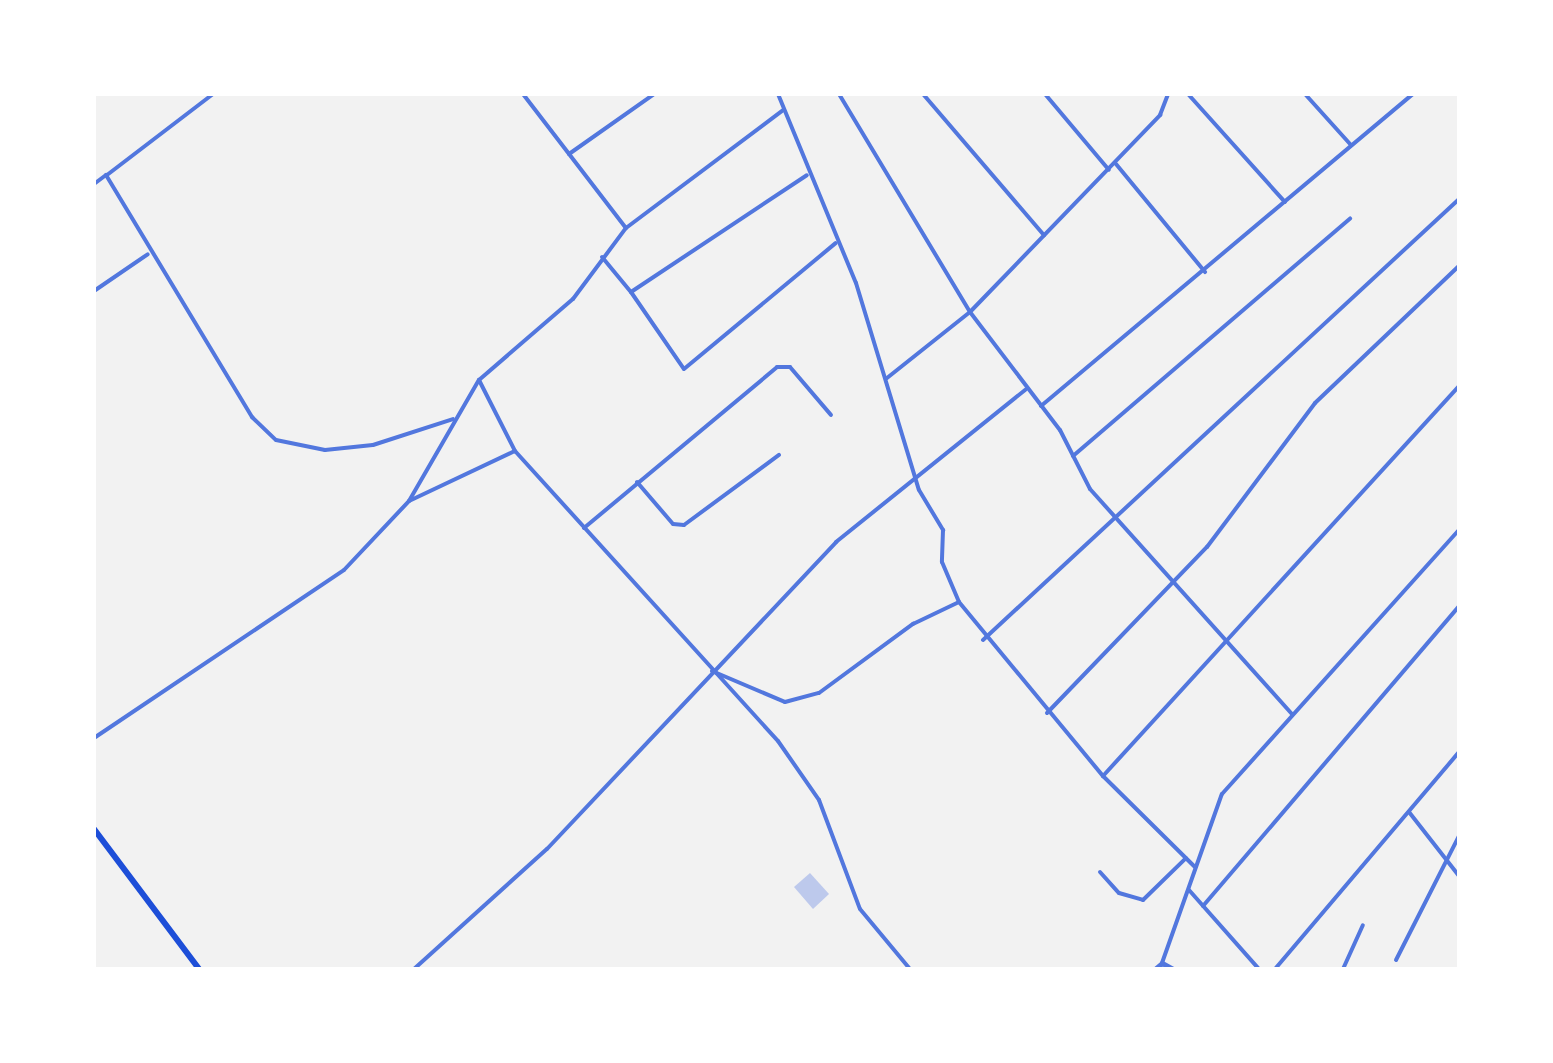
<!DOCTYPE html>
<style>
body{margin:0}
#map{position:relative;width:1553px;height:1063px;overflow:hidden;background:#f2f2f2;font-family:"Work Sans",sans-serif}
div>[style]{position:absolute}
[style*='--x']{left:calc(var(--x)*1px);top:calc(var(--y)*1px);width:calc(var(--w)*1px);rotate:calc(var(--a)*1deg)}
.building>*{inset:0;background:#bdc9ec}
.minor>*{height:4px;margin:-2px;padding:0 2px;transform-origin:2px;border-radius:2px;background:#5277de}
.tertiary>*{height:5px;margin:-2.5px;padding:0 2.5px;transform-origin:2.5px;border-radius:2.5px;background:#5277de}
.secondary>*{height:6px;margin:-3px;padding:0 3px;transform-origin:3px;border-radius:3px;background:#1d4ed8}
span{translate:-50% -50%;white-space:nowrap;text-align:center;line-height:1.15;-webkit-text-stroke:8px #fff;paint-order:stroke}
.frame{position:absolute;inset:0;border:96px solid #fff;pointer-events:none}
</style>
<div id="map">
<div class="building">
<div style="clip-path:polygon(810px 873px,829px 894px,813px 909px,794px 887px)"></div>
</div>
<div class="minor">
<div style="--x:523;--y:94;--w:169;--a:52.5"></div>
<div style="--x:778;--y:94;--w:204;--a:67.6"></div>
<div style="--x:856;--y:283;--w:216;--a:73.1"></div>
<div style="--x:919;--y:490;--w:47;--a:59"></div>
<div style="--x:943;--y:530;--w:32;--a:92"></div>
<div style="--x:942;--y:562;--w:43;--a:67"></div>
<div style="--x:959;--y:602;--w:226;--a:50.4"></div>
<div style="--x:1103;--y:776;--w:129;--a:44.7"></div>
<div style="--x:839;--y:94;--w:254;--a:59"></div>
<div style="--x:970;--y:312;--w:148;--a:52.7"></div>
<div style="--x:1060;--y:430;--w:66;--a:63"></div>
<div style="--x:1090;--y:489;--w:302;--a:48.1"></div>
<div style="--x:923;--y:94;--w:186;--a:49.4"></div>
<div style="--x:1045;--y:94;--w:99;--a:49.9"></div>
<div style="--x:1188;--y:94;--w:145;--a:48.1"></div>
<div style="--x:1305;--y:94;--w:69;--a:48"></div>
<div style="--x:569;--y:154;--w:104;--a:-35.2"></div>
<div style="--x:1116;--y:164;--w:140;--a:50.5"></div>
<div style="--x:107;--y:175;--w:133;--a:-37.4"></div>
<div style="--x:94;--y:184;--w:15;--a:-37"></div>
<div style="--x:106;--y:175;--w:283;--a:58.9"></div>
<div style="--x:252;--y:417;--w:33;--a:44"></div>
<div style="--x:276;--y:440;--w:50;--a:11.5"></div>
<div style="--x:325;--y:450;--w:48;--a:-5.9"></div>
<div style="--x:373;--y:445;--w:84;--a:-18"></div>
<div style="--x:602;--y:257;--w:45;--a:50.4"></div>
<div style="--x:631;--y:292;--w:211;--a:-33.6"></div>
<div style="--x:94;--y:291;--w:65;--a:-34.4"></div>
<div style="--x:631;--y:292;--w:93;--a:55.5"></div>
<div style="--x:684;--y:369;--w:197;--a:-39.7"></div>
<div style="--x:887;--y:378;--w:106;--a:-38.5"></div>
<div style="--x:970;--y:312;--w:274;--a:-46"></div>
<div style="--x:1160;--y:115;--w:22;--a:-69"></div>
<div style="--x:479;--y:380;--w:80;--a:63.1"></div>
<div style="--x:515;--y:451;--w:391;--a:47.8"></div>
<div style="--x:778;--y:741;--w:72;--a:55.2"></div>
<div style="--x:819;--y:800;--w:116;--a:69.4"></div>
<div style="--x:860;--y:909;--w:78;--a:50.2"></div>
<div style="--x:1041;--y:406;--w:486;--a:-40"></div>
<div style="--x:1073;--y:456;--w:365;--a:-40.6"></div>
<div style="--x:637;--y:482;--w:55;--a:49.4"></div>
<div style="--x:673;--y:524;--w:11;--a:5"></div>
<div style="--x:684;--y:525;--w:118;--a:-36.4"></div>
<div style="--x:409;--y:501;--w:117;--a:-25.3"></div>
<div style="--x:584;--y:528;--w:251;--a:-39.8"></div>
<div style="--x:777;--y:367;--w:13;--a:0"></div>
<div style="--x:790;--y:367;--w:63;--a:49.5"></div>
<div style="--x:983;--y:640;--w:649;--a:-42.81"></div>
<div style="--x:712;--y:671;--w:79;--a:23"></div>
<div style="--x:785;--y:702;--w:35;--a:-15"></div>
<div style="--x:819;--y:693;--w:117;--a:-36.3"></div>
<div style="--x:913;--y:624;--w:51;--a:-25.6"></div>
<div style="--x:1047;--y:713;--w:231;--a:-46.1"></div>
<div style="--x:1207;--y:547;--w:180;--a:-53.1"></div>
<div style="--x:1315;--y:403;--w:199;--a:-43.6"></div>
<div style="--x:94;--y:738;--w:301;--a:-33.9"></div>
<div style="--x:344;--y:570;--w:95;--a:-46.7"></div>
<div style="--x:409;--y:501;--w:140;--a:-60"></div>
<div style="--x:479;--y:380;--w:124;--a:-40.8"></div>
<div style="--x:573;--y:299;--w:89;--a:-53.3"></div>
<div style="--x:626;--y:228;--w:196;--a:-36.9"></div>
<div style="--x:1103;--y:776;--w:528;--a:-47.61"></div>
<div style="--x:1409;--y:812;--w:81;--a:52"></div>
<div style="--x:1100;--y:872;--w:28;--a:48"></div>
<div style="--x:1119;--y:893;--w:25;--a:16"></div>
<div style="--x:1143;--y:900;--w:60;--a:-44.3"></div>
<div style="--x:1189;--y:890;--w:106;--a:48.5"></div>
<div style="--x:1203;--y:906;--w:394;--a:-49.5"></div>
<div style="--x:1396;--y:960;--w:139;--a:-63.1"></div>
<div style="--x:1162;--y:963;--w:179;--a:-70.5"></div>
<div style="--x:1222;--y:794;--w:355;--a:-48.1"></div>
<div style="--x:414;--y:969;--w:179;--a:-42.1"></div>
<div style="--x:547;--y:849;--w:422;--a:-46.7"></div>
<div style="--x:836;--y:542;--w:243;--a:-38.8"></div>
<div style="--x:1275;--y:969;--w:285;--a:-49.7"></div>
<div style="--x:1343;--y:969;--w:48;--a:-65.6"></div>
</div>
<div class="tertiary">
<div style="--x:1155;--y:969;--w:9;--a:-41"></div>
<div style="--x:1162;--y:963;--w:13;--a:29"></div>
</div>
<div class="secondary">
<div style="--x:94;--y:829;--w:175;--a:53.1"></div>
</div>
<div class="frame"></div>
</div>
